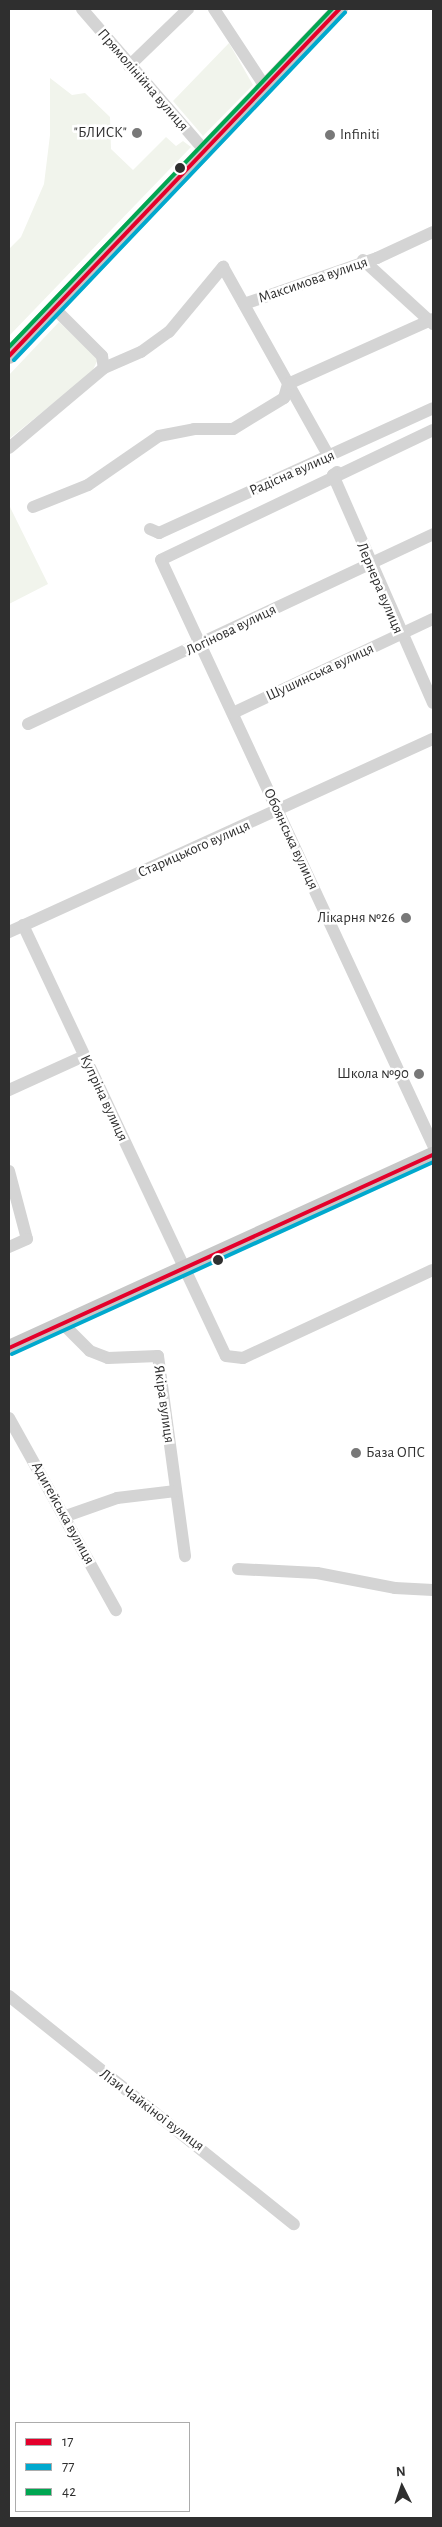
<!DOCTYPE html>
<meta charset="utf-8">
<style>
body{margin:0}
#map{position:relative;width:442px;height:2527px;overflow:hidden;background:#fff;font-family:"Alegreya Sans",sans-serif}
div>[style]{position:absolute}
[style*='--x']{left:calc(var(--x)*1px);top:calc(var(--y)*1px);width:calc(var(--w)*1px);rotate:calc(var(--a)*1deg)}
.green>*{inset:0;background:#f1f4ec}
.minor>*{height:12px;margin:-6px;padding:0 6px;transform-origin:6px;border-radius:6px;background:#d4d4d4}
.major>*{height:16px;margin:-8px;padding:0 8px;transform-origin:8px;border-radius:8px;background:#c7c7c7}
.bus-1>*{height:4px;margin:-2px;padding:0 2px;transform-origin:2px;border-radius:2px;background:#e4002b}
.bus-2>*{height:4px;margin:-2px;padding:0 2px;transform-origin:2px;border-radius:2px;background:#00a9ce}
.bus-3>*{height:4px;margin:-2px;padding:0 2px;transform-origin:2px;border-radius:2px;background:#00a651}
.dots>*{width:14px;height:14px;translate:-50% -50%;box-sizing:border-box;border:2px solid #fff;border-radius:50%}
span{translate:-50% -50%;white-space:nowrap;text-align:center;line-height:1.15;-webkit-text-stroke:5px #fff;paint-order:stroke}
.street-label{font-size:15px;color:#2f2f2f}
.poi-label{font-size:15px;color:#2f2f2f}
.right{translate:-100% -50%;text-align:right}
.left{translate:0 -50%;text-align:left}
.frame{position:absolute;inset:0;border:10px solid #2f2f2f;pointer-events:none}
.legend{position:absolute;left:15px;top:2422px;width:175px;height:90px;box-sizing:border-box;background:#fff;border:1px solid #acacac;margin:0;padding:6px 9px;list-style:none;font-size:15px;color:#2f2f2f}
.legend li{display:flex;align-items:center;gap:10px;height:25px}
.legend b{width:25px;border:1px solid #acacac}
.north{position:absolute;left:377px;top:2462px;width:50px;height:50px;-webkit-text-stroke:4px #fff;paint-order:stroke;rotate:356deg;font-size:14px;font-weight:700;line-height:20px;text-align:center;color:#2f2f2f}
.north::after{content:'';display:block;margin:auto;width:18px;height:22px;background:#2f2f2f;clip-path:polygon(50% 0,100% 100%,50% 72%,0 100%)}
</style>
<div id="map">
<div class="green">
<div style="clip-path:polygon(229px 43px,253px 85px,203px 136px,173px 101px)"></div>
<div style="clip-path:polygon(50px 78px,72px 95px,85px 93px,110px 117px,111px 149px,133px 170px,166px 137px,176px 146px,183px 141px,191px 147px,9px 336px,9px 249px,21px 237px,44px 184px,50px 135px)"></div>
<div style="clip-path:polygon(59px 322px,98px 359px,92px 372px,9px 439px,9px 375px)"></div>
<div style="clip-path:polygon(9px 505px,48px 584px,9px 604px)"></div>
</div>
<div class="minor">
<div style="--x:82;--y:9;--w:186;--a:49.1"></div>
<div style="--x:214;--y:9;--w:91;--a:56.7"></div>
<div style="--x:129;--y:66;--w:82;--a:-44"></div>
<div style="--x:363;--y:260;--w:95;--a:42.4"></div>
<div style="--x:244;--y:304;--w:141;--a:-19.1"></div>
<div style="--x:377;--y:258;--w:62;--a:-24.9"></div>
<div style="--x:54;--y:308;--w:68;--a:45"></div>
<div style="--x:102;--y:356;--w:12;--a:81"></div>
<div style="--x:433;--y:430;--w:301;--a:154.5"></div>
<div style="--x:161;--y:560;--w:645;--a:65.06"></div>
<div style="--x:9;--y:448;--w:124;--a:-40.1"></div>
<div style="--x:104;--y:368;--w:40;--a:-23.4"></div>
<div style="--x:141;--y:352;--w:34;--a:-36"></div>
<div style="--x:169;--y:332;--w:85;--a:-50.3"></div>
<div style="--x:223;--y:267;--w:218;--a:60.8"></div>
<div style="--x:337;--y:472;--w:5;--a:143"></div>
<div style="--x:333;--y:475;--w:249;--a:66.3"></div>
<div style="--x:33;--y:507;--w:59;--a:-21.8"></div>
<div style="--x:88;--y:485;--w:86;--a:-34.6"></div>
<div style="--x:159;--y:436;--w:36;--a:-11"></div>
<div style="--x:194;--y:429;--w:39;--a:0"></div>
<div style="--x:233;--y:429;--w:60;--a:-31.3"></div>
<div style="--x:284;--y:398;--w:15;--a:-74"></div>
<div style="--x:288;--y:384;--w:159;--a:-24.1"></div>
<div style="--x:150;--y:529;--w:10;--a:24"></div>
<div style="--x:159;--y:533;--w:301;--a:-24.5"></div>
<div style="--x:233;--y:713;--w:221;--a:-25.2"></div>
<div style="--x:28;--y:724;--w:447;--a:-25.1"></div>
<div style="--x:23;--y:925;--w:476;--a:64.8"></div>
<div style="--x:226;--y:1356;--w:17;--a:7"></div>
<div style="--x:243;--y:1358;--w:209;--a:-24.9"></div>
<div style="--x:9;--y:932;--w:466;--a:-24.5"></div>
<div style="--x:9;--y:1090;--w:82;--a:-24.4"></div>
<div style="--x:9;--y:1171;--w:70;--a:75.2"></div>
<div style="--x:27;--y:1239;--w:20;--a:156"></div>
<div style="--x:65;--y:1326;--w:35;--a:45"></div>
<div style="--x:90;--y:1351;--w:19;--a:21"></div>
<div style="--x:108;--y:1358;--w:50;--a:-2.3"></div>
<div style="--x:158;--y:1356;--w:202;--a:82.3"></div>
<div style="--x:9;--y:1418;--w:220;--a:60.9"></div>
<div style="--x:66;--y:1516;--w:54;--a:-19.4"></div>
<div style="--x:117;--y:1498;--w:59;--a:-6.8"></div>
<div style="--x:238;--y:1569;--w:79;--a:2.9"></div>
<div style="--x:317;--y:1573;--w:79;--a:10.9"></div>
<div style="--x:395;--y:1588;--w:38;--a:3"></div>
<div style="--x:9;--y:1996;--w:365;--a:38.7"></div>
</div>
<div class="major">
<div style="--x:9;--y:356;--w:480;--a:-46.4"></div>
<div style="--x:9;--y:1348;--w:466;--a:-24.5"></div>
</div>
<div class="bus-1">
<div style="--x:9;--y:356;--w:480;--a:-46.4"></div>
<div style="--x:9;--y:1348;--w:466;--a:-24.5"></div>
</div>
<div class="bus-2">
<div style="--x:14;--y:360;--w:480;--a:-46.4"></div>
<div style="--x:12;--y:1354;--w:463;--a:-24.5"></div>
</div>
<div class="bus-3">
<div style="--x:9;--y:347;--w:468;--a:-46.3"></div>
</div>
<div class="dots">
<div style="left:137px;top:133px;background:#787878"></div>
<div style="left:330px;top:135px;background:#787878"></div>
<div style="left:180px;top:168px;background:#2f2f2f"></div>
<div style="left:406px;top:918px;background:#787878"></div>
<div style="left:419px;top:1074px;background:#787878"></div>
<div style="left:218px;top:1260px;background:#2f2f2f"></div>
<div style="left:356px;top:1453px;background:#787878"></div>
</div>
<div class="street-label">
<span style="left:143px;top:80px;rotate:49deg">Прямолінійна вулиця</span>
<span style="left:313px;top:280px;rotate:-19deg">Максимова вулиця</span>
<span style="left:292px;top:473px;rotate:-24deg">Радісна вулиця</span>
<span style="left:380px;top:588px;rotate:67deg">Лернера вулиця</span>
<span style="left:231px;top:630px;rotate:-26deg">Логінова вулиця</span>
<span style="left:320px;top:672px;rotate:-25deg">Шушинська вулиця</span>
<span style="left:291px;top:839px;rotate:65deg">Обоянська вулиця</span>
<span style="left:194px;top:849px;rotate:-24deg">Старицького вулиця</span>
<span style="left:104px;top:1098px;rotate:65deg">Купріна вулиця</span>
<span style="left:164px;top:1404px;rotate:82deg">Якіра вулиця</span>
<span style="left:63px;top:1513px;rotate:61deg">Адигейська вулиця</span>
<span style="left:152px;top:2110px;rotate:37deg">Лізи Чайкіної вулиця</span>
</div>
<div class="poi-label">
<span class="right" style="left:127px;top:133px">"БЛИСК"</span>
<span class="left" style="left:340px;top:135px">Infiniti</span>
<span class="right" style="left:395px;top:918px">Лікарня №26</span>
<span class="right" style="left:409px;top:1074px">Школа №90</span>
<span class="left" style="left:366px;top:1453px">База ОПС</span>
</div>
<div class="frame"></div>
<ul class="legend">
<li><b style="height:6px;background:#e4002b"></b>17</li>
<li><b style="height:6px;background:#00a9ce"></b>77</li>
<li><b style="height:6px;background:#00a651"></b>42</li>
</ul>
<div class="north">N</div>
</div>
